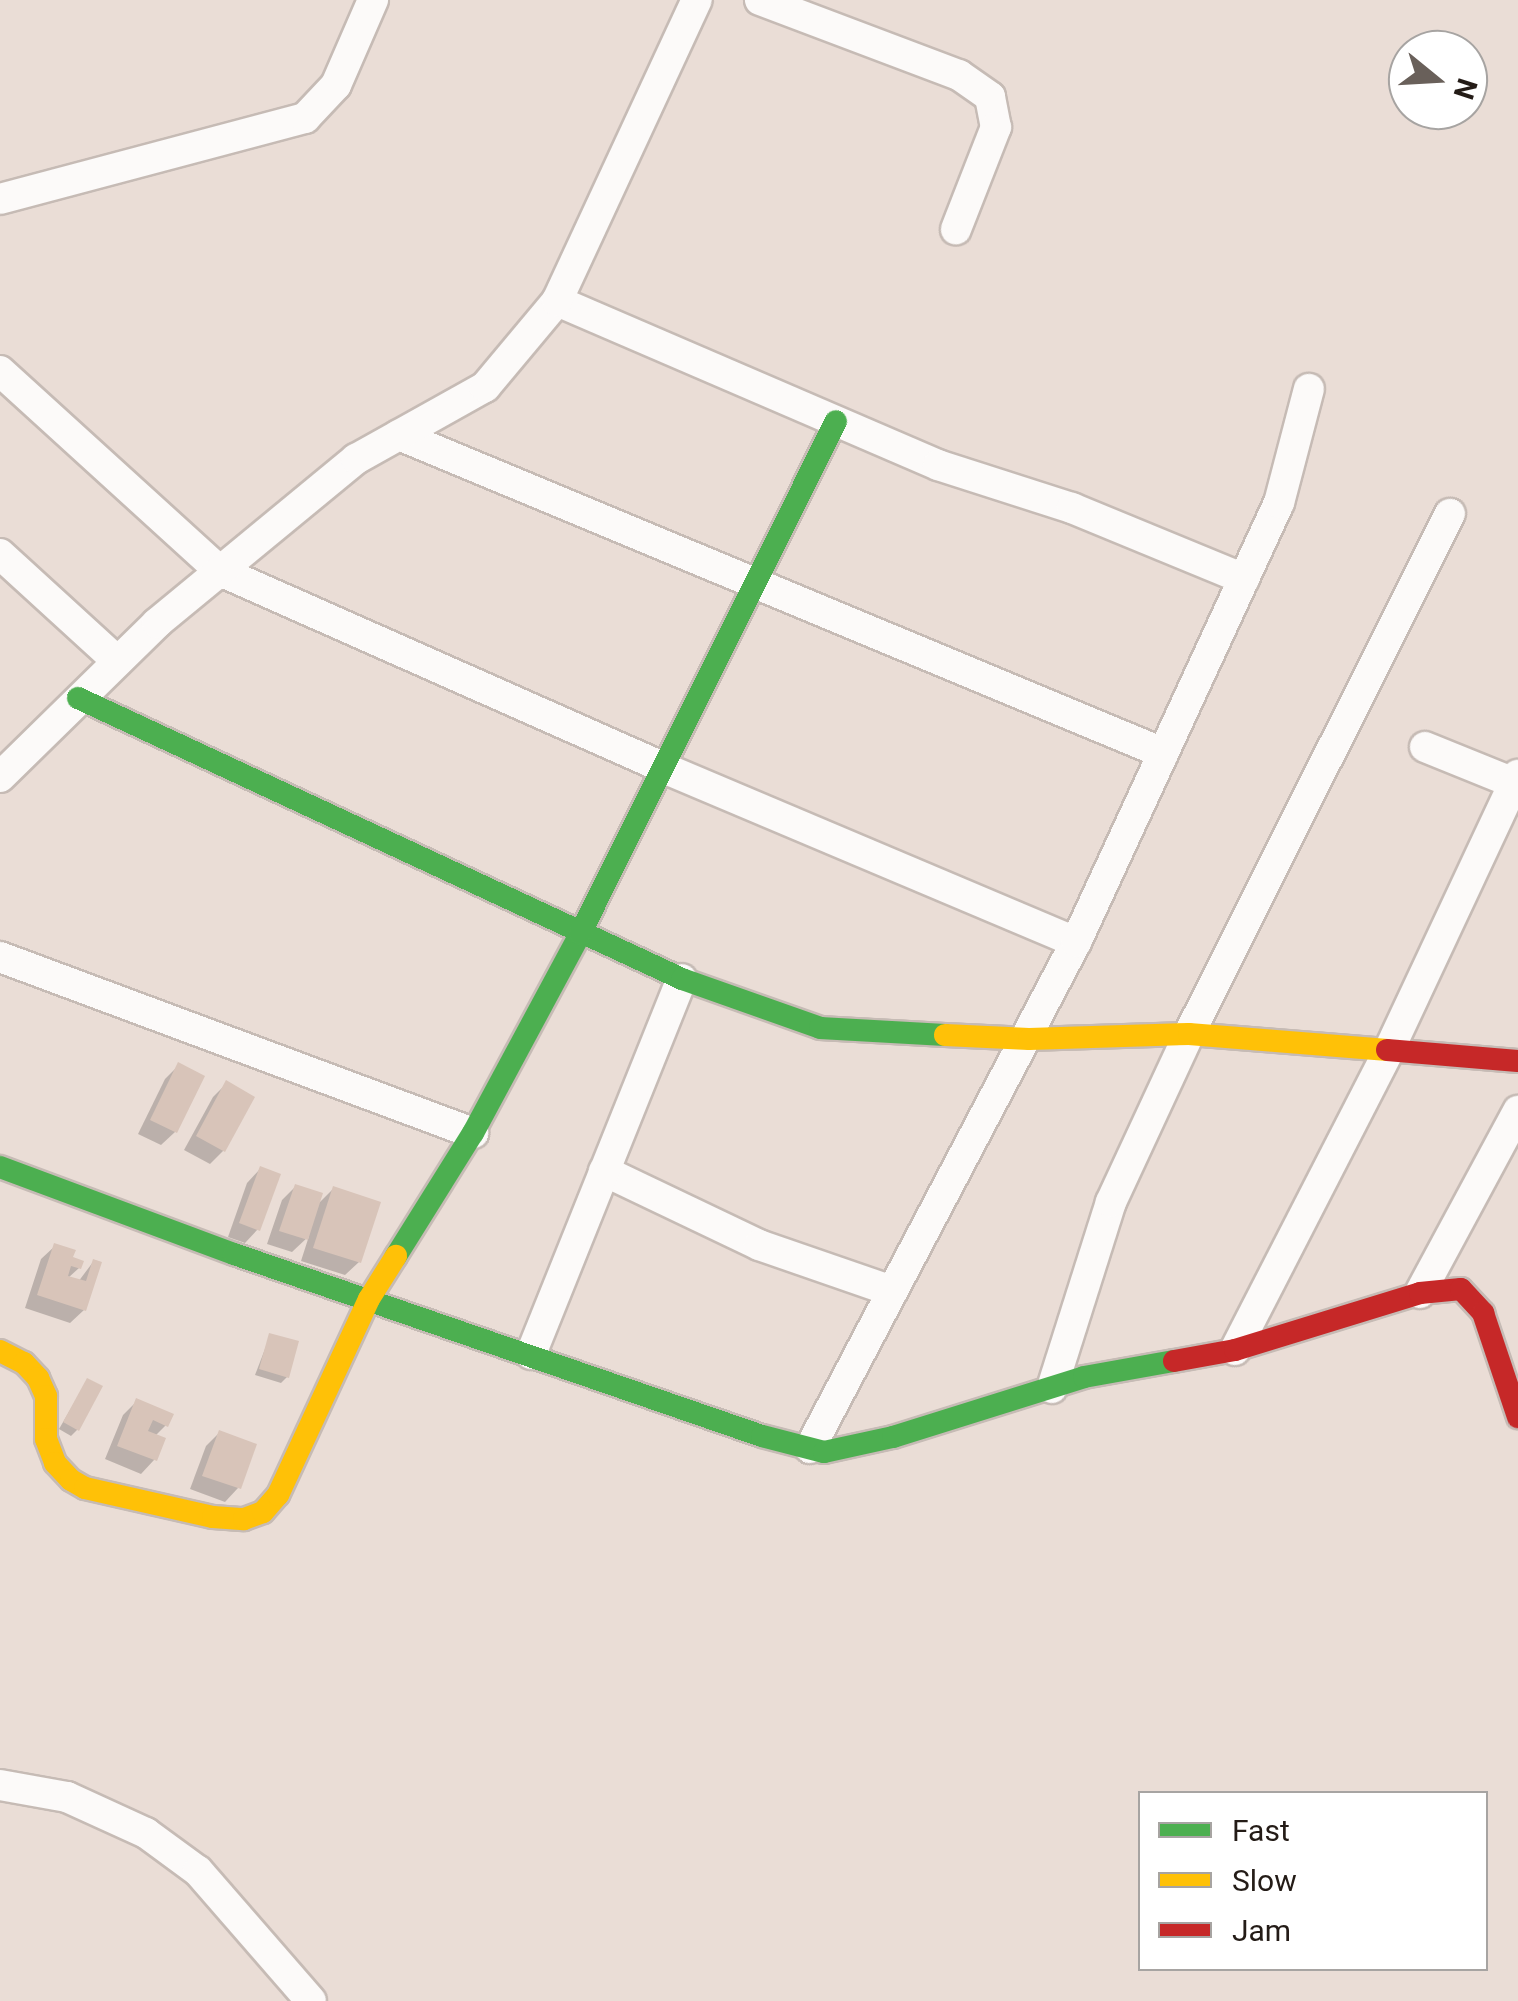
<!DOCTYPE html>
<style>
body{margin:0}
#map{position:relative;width:1518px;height:2001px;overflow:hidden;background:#eaddd6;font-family:Roboto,sans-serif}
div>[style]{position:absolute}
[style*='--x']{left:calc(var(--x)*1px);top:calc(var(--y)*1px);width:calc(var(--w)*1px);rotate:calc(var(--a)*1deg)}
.shadow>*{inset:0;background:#0003}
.building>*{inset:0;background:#d8c4b9}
.roads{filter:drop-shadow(2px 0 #c6bbb5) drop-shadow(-2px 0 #c6bbb5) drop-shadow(0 2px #c6bbb5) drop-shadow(0 -2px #c6bbb5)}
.street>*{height:30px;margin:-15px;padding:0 15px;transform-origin:15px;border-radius:15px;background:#fcfaf9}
.fast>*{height:22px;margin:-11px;padding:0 11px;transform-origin:11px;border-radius:11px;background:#4caf50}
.slow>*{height:22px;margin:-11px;padding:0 11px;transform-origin:11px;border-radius:11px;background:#ffc107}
.jam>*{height:22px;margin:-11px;padding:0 11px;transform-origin:11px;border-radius:11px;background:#c62828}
span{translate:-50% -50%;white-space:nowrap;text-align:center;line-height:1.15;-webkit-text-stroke:10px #fff;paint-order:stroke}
.legend{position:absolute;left:1138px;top:1791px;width:350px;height:180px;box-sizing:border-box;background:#fff;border:2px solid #a7a4a2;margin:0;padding:12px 18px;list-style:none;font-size:30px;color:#241c17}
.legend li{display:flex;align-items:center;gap:20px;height:50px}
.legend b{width:50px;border:2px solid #a7a4a2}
.north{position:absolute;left:1388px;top:30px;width:100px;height:100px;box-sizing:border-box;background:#fff;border:2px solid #a7a4a2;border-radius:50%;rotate:108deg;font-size:28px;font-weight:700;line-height:40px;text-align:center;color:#241c17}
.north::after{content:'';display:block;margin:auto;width:35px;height:45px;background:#69605a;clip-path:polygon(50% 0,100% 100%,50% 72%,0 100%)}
</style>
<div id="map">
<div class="shadow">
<div style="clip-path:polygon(179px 1065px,175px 1132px,161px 1145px,138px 1134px,165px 1079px)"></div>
<div style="clip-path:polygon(227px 1083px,223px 1151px,210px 1164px,184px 1150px,213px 1097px)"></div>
<div style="clip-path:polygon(260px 1169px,258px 1229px,245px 1243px,228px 1237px,247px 1183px)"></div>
<div style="clip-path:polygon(295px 1187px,316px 1206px,333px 1189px,359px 1262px,345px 1275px,301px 1261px,309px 1236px,292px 1252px,267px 1244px,282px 1200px)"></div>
<div style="clip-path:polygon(55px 1246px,79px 1268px,68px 1278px,78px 1282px,93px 1262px,84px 1310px,70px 1323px,25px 1308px,41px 1259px)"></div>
<div style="clip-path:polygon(270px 1336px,287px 1377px,281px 1383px,255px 1375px)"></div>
<div style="clip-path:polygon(87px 1381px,77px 1430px,71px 1436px,59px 1429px)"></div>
<div style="clip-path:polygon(137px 1401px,166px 1425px,155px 1436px,163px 1439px,154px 1460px,141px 1474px,105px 1459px,123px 1415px)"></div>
<div style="clip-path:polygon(219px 1433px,238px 1488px,225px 1502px,190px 1489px,206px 1446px)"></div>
</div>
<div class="building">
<div style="clip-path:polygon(178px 1062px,205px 1076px,177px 1133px,150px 1120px)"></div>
<div style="clip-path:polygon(226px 1080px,255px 1097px,225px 1152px,196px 1136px)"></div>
<div style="clip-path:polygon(260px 1166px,281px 1174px,260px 1231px,239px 1223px)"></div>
<div style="clip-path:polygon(295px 1184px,323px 1193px,308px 1240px,279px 1231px)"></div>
<div style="clip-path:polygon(333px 1186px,381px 1202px,361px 1263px,313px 1248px)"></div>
<div style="clip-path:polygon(54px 1243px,76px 1250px,73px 1257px,84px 1261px,81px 1269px,71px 1266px,68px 1276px,86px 1281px,93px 1259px,102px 1262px,86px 1311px,37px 1295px)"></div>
<div style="clip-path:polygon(269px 1333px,299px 1341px,289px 1378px,259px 1369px)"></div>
<div style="clip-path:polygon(87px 1378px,103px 1386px,79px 1431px,63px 1422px)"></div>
<div style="clip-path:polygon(136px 1398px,174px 1414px,168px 1427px,153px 1420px,148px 1431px,166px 1438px,157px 1461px,117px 1446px)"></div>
<div style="clip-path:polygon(219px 1430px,257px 1444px,241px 1489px,202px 1476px)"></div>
</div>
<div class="roads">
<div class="street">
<div style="--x:760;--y:0;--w:213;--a:20.7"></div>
<div style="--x:959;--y:75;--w:38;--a:35"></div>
<div style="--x:990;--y:97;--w:31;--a:79"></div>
<div style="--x:996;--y:127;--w:110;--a:111.4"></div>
<div style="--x:0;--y:199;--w:316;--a:-14.9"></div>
<div style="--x:305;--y:118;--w:45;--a:-46.8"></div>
<div style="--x:336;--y:85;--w:93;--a:-66.5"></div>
<div style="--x:557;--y:301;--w:415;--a:23.3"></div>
<div style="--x:938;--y:465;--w:141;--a:17.8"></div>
<div style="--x:1072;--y:508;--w:186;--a:22.4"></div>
<div style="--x:0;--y:371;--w:297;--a:42.3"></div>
<div style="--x:220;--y:571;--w:488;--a:23.9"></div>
<div style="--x:666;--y:769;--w:445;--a:22.9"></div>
<div style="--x:399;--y:435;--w:828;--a:22.6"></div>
<div style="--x:0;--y:554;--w:159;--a:42.4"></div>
<div style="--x:1425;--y:747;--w:96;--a:22"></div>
<div style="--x:0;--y:777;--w:220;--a:-44.4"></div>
<div style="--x:157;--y:623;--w:258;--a:-39.5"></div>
<div style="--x:356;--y:459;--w:148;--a:-29.2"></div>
<div style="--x:485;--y:387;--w:112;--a:-50.1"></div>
<div style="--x:557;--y:301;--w:332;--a:-65.1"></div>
<div style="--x:0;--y:957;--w:505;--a:20.41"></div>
<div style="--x:604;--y:1171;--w:172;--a:25.5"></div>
<div style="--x:759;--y:1245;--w:141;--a:19.1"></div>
<div style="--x:1420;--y:1293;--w:207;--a:-61.7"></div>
<div style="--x:1235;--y:1350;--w:337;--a:-62.8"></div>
<div style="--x:1389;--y:1050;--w:304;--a:-64.9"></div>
<div style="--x:531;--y:1354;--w:404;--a:-68.1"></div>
<div style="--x:1052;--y:1388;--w:195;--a:-72.4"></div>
<div style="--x:1111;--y:1202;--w:185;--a:-65.1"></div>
<div style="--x:1189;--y:1034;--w:582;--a:-63.35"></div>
<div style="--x:810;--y:1448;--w:572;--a:-62.27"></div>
<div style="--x:1076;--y:942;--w:484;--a:-65.2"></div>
<div style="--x:1279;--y:503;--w:118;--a:-75.3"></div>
<div style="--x:0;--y:1785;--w:68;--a:10.2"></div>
<div style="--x:67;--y:1797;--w:87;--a:24.5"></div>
<div style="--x:146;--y:1833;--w:64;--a:36.2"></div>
<div style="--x:198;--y:1871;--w:172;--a:49"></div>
</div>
<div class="fast">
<div style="--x:78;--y:698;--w:666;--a:24.95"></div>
<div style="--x:682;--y:979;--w:146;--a:19.5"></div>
<div style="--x:820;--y:1028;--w:125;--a:3.2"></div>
<div style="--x:0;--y:1167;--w:250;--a:20.4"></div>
<div style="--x:234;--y:1254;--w:558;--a:19.02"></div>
<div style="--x:762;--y:1436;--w:64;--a:14.5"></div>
<div style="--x:824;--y:1452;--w:71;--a:-12.3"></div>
<div style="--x:893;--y:1437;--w:200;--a:-17.4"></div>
<div style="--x:1084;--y:1377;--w:91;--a:-10.1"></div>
<div style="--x:396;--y:1256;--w:145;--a:-58"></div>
<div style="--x:473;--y:1133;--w:226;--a:-61.7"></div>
<div style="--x:580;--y:934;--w:573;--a:-63.48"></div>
</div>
<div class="slow">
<div style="--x:945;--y:1035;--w:84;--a:2.7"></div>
<div style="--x:1029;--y:1039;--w:160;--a:-1.8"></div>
<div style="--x:1189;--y:1034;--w:199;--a:4.6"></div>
<div style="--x:0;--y:1351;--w:27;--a:27"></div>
<div style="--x:24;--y:1363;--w:21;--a:47"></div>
<div style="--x:38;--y:1378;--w:20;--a:66"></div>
<div style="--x:46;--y:1396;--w:43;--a:90"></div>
<div style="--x:46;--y:1439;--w:26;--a:69"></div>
<div style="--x:55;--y:1463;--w:23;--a:47"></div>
<div style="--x:71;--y:1480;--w:16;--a:30"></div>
<div style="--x:85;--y:1488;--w:131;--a:12.8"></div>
<div style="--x:213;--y:1517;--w:31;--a:4"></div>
<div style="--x:244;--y:1519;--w:20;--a:-20"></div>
<div style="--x:263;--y:1512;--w:23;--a:-49"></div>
<div style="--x:278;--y:1495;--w:216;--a:-65.1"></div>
<div style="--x:369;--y:1299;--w:51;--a:-57.9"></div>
</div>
<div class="jam">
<div style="--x:1387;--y:1050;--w:131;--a:4.8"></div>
<div style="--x:1174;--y:1361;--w:62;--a:-10.2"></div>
<div style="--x:1235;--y:1350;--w:194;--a:-17.1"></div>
<div style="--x:1420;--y:1293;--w:41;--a:-5.6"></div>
<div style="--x:1461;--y:1289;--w:33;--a:47"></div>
<div style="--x:1483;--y:1313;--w:110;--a:71.4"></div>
</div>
</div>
<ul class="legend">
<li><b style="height:12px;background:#4caf50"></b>Fast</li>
<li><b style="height:12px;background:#ffc107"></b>Slow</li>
<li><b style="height:12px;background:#c62828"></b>Jam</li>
</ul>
<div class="north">N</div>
</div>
